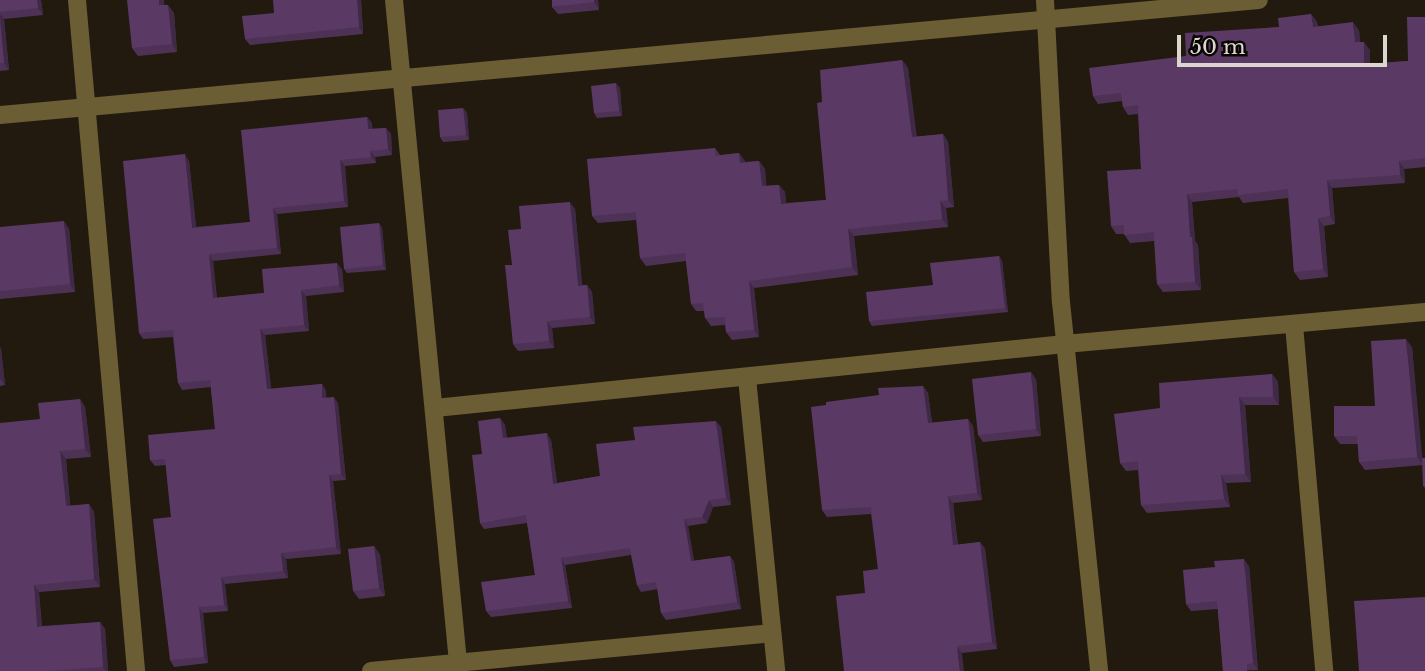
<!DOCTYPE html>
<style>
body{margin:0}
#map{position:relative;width:1425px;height:671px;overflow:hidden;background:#221a0f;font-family:"Libre Baskerville",serif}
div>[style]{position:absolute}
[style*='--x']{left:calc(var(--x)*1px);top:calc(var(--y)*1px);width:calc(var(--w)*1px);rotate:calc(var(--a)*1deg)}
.minor>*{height:18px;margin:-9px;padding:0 9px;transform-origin:9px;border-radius:9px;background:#6c5e34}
.wall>*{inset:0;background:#4d3256}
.shaded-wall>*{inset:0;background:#3f2946}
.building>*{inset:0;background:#5a3a64}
span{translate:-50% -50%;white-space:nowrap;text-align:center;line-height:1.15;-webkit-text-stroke:7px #090603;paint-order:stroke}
.scale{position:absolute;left:1177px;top:35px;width:210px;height:32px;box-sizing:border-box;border:4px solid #dbd6ce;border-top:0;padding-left:9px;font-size:21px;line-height:24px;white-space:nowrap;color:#dbd6ce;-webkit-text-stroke:5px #090603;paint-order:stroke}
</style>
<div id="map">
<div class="minor">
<div style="--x:77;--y:0;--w:674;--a:84.97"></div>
<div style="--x:394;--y:0;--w:665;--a:84.48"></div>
<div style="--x:1045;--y:0;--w:302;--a:87"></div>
<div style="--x:1061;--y:302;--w:371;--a:84.1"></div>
<div style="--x:0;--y:115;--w:1264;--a:-5.22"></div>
<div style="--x:1294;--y:325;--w:347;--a:85"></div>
<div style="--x:747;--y:378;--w:294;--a:84.3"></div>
<div style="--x:435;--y:408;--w:633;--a:-5.8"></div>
<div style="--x:1065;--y:344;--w:361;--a:-5.1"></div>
<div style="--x:371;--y:671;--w:403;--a:-5.4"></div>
</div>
<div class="wall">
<div style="clip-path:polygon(0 0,41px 0,43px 15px,4px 19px,9px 70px,0 71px)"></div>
<div style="clip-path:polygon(361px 0,363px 34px,250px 45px,245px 39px,274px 13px)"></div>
<div style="clip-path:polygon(598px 0,599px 10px,558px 14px,552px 7px)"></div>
<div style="clip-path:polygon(164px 5px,168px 5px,174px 13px,177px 52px,138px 56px,132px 48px)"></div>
<div style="clip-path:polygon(1311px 14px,1317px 22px,1318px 26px,1359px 30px,1360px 42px,1370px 50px,1370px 64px,1408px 61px,1425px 17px,1425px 167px,1404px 169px,1405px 183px,1332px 188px,1335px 224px,1324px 226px,1328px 277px,1300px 280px,1294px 272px,1288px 198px,1243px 203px,1239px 197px,1192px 202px,1195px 241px,1198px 245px,1201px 290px,1163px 292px,1157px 284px,1154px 241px,1130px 243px,1124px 234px,1116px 234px,1111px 226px,1141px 169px,1138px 114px,1128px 115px,1123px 107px,1122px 101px,1098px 104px,1093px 96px,1186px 56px,1279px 27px)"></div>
<div style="clip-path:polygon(902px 60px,908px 68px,916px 137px,943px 134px,948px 142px,954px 207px,946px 208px,948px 227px,854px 236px,858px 275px,754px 288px,759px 337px,732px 340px,726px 332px,725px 325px,711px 326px,705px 318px,704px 311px,696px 311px,691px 304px,686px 261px,646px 266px,640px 258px,636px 220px,598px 223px,592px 216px,715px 148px,720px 155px,739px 153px,745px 162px,759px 161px,765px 169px,766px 186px,779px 185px,785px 192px,786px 203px,826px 200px,822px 102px)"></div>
<div style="clip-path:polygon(620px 88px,622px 116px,597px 118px,594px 113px)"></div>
<div style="clip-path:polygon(463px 108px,467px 113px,469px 140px,443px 142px,440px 137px)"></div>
<div style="clip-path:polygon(367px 117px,372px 123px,372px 129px,386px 128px,391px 134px,392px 155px,375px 157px,376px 163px,345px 166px,348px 207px,277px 214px,281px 254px,213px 261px,217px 298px,264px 293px,342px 269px,344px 292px,306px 296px,309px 331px,265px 335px,271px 389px,322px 384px,326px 391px,326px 398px,338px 403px,346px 480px,333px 481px,341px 554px,286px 559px,288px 578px,225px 584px,228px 611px,203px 613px,208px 663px,174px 667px,170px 660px,171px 517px,166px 465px,155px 466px,150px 460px,215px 429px,211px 387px,182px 390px,178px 383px,173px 337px,143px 339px,139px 333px,189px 161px,196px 227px,250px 222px)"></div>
<div style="clip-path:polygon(575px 209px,582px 285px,587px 285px,592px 292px,595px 324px,552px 328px,554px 348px,518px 351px,513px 344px,512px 265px)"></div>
<div style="clip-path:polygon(379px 223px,382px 228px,386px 270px,347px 273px,344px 269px)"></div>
<div style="clip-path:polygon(0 227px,69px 229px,75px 292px,0 299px)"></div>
<div style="clip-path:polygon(999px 256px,1002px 261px,1008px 312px,872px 326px,869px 321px,933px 285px)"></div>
<div style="clip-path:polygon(0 347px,1px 349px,5px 385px,0 386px)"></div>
<div style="clip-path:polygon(1412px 347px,1422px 463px,1425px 458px,1425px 488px,1423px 486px,1423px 465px,1365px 470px,1359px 462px,1358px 444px,1340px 444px,1334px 436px,1375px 406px)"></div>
<div style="clip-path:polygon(1272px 374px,1278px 382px,1279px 405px,1245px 405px,1251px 482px,1226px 483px,1230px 507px,1147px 513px,1141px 505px,1138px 470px,1126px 471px,1120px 463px,1160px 408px)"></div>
<div style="clip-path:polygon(1036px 379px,1041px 436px,983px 442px,978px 435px)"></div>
<div style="clip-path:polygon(923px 386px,928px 393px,932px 423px,968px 419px,973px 426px,982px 500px,953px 503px,958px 545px,980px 542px,985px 549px,997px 649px,962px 653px,865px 593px,878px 569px,871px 514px,827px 517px,822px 510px,879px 395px)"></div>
<div style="clip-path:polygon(80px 399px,85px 407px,91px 457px,66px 459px,70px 506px,89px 504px,94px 512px,100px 587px,39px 592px,42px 626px,100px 622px,105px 629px,108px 671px,0 671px,40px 419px)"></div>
<div style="clip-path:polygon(500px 418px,505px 425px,507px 438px,551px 440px,557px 483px,600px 476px,635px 440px,721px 427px,731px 505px,713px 507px,707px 523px,688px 526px,694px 561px,730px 556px,734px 562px,741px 609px,666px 620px,661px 613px,658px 589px,641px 592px,637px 585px,631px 555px,565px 565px,572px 608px,491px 617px,486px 611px,535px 575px,527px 523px,484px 529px,480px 523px,482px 454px)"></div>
<div style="clip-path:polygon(374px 546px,380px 555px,385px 596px,359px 599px,353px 591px)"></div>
<div style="clip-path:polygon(1249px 566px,1258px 670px,1223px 671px,1218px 609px,1191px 611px,1186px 604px)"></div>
</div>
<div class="shaded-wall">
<div style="clip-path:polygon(37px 0,41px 0,43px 15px,38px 8px)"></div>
<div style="clip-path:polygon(159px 0,164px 0,165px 14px,159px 5px)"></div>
<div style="clip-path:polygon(357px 0,361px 0,363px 34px,359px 27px)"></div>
<div style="clip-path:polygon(594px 0,598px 0,599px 10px,594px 2px)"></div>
<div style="clip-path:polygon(168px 5px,174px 13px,177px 52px,172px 44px)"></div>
<div style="clip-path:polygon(0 14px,4px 19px,9px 70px,4px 63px)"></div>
<div style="clip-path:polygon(1311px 14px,1317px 22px,1319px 35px,1313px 27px)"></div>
<div style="clip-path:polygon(1353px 22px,1359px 30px,1361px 50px,1355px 42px)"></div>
<div style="clip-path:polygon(1364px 42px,1370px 50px,1370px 72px,1364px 64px)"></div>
<div style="clip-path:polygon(902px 60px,908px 68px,918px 145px,912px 137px)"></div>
<div style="clip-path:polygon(616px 83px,620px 88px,622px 116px,619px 111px)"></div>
<div style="clip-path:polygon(463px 108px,467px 113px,469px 140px,466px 135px)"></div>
<div style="clip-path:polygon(367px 117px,372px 123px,373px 136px,368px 129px)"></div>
<div style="clip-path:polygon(386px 128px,391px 134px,392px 155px,388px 149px)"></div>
<div style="clip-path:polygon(943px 134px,948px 142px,954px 207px,948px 200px)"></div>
<div style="clip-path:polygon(370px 151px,375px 157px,376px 163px,371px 157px)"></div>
<div style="clip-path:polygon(739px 153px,745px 161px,746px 170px,740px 163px)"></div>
<div style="clip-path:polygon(185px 154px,189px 161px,197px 234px,192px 228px)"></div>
<div style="clip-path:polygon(340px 160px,345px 166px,348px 207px,344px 201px)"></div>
<div style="clip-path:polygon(759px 161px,765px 169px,767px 194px,762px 186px)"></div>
<div style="clip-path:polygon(1399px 161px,1404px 169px,1405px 183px,1400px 175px)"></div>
<div style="clip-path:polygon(1327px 180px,1332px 188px,1335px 224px,1330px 216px)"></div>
<div style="clip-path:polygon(779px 185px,785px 192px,787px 211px,781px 204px)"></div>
<div style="clip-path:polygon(1187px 194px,1192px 202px,1195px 241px,1198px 245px,1201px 290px,1195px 282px,1190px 237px)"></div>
<div style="clip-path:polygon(940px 201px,946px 208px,948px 227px,942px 219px)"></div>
<div style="clip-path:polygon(570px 202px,575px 209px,583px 293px,578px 286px)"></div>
<div style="clip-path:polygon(273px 208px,277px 214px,281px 254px,277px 248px)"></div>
<div style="clip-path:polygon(1318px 218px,1324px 226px,1328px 277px,1323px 269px)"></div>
<div style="clip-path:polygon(64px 221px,69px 229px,75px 292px,70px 284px)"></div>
<div style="clip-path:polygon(379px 223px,382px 228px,386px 270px,383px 265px)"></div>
<div style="clip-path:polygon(848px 229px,854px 236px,858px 275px,852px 267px)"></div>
<div style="clip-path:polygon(209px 254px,213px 261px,217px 304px,213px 298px)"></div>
<div style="clip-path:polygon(999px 256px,1002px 261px,1008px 312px,1005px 308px)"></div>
<div style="clip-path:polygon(337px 263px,342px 269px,344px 292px,339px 285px)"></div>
<div style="clip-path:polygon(749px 281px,754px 288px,759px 337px,754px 330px)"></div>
<div style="clip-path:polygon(587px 285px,592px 292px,595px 324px,590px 317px)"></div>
<div style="clip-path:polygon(301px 290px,306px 296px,309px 331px,304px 325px)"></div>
<div style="clip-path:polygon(547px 321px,552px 328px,554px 348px,549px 341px)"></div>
<div style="clip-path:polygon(260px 329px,265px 335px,272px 395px,267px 389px)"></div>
<div style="clip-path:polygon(1406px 339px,1412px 347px,1423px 465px,1417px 457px)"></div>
<div style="clip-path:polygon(0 347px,1px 349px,5px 385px,0 379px)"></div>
<div style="clip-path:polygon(1031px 372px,1036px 379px,1041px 436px,1036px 429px)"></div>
<div style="clip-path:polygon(1272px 374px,1278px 382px,1279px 405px,1273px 397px)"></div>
<div style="clip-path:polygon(322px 384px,326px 391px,327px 405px,322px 398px)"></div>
<div style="clip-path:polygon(923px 386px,928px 393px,933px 430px,928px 423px)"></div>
<div style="clip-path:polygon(334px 397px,338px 403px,346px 480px,341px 474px)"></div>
<div style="clip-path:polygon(1239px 397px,1245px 405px,1251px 482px,1245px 474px)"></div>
<div style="clip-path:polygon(80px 399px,85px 407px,91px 457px,85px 449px)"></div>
<div style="clip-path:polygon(500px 418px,505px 425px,507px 445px,503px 438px)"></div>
<div style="clip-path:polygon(968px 419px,973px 426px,982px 500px,977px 493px)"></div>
<div style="clip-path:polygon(716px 421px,721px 427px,731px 505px,726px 498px)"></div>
<div style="clip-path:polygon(547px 433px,551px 440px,558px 490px,553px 484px)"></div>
<div style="clip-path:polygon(60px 451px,66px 459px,71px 513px,66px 506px)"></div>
<div style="clip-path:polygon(329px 475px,333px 481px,341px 554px,336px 547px)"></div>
<div style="clip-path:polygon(1221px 475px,1226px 483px,1230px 507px,1224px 499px)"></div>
<div style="clip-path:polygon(948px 496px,953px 503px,958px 552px,953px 545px)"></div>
<div style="clip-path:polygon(709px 500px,713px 507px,707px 523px,702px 517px)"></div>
<div style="clip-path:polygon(89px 504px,94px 512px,100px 587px,94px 579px)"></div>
<div style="clip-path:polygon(684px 519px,688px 526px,695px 568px,691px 561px)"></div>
<div style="clip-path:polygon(980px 542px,985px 549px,997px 649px,992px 642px)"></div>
<div style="clip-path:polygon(374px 546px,380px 555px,385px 596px,379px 588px)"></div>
<div style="clip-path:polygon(281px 553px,286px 559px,288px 578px,283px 571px)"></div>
<div style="clip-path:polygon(730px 556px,734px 562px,741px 609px,737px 602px)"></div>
<div style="clip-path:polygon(561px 558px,565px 565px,572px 608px,568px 601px)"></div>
<div style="clip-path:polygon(1244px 559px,1249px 566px,1258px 670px,1253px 663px)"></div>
<div style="clip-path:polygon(221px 577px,225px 584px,228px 611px,224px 605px)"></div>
<div style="clip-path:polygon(34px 585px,39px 592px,42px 634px,37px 627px)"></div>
<div style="clip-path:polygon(199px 607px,203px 613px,208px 663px,204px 657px)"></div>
<div style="clip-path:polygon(100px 622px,105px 629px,108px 671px,106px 671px,103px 667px)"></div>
<div style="clip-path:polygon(957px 646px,962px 653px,964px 671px,960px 671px)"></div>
</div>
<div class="building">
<div style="clip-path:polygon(0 0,37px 0,38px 8px,0 12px)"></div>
<div style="clip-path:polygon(127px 0,159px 0,159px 5px,168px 5px,172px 44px,132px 48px)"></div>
<div style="clip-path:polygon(273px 0,357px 0,359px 27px,245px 39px,242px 16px,274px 13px)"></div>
<div style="clip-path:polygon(552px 0,594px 0,594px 2px,552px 7px)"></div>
<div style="clip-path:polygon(1311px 14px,1313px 27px,1353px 22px,1355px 42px,1364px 42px,1364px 64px,1408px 61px,1407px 17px,1425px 17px,1425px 158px,1399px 161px,1400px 175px,1327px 180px,1330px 216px,1318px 218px,1323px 269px,1294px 272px,1288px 189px,1238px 195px,1237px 189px,1187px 194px,1190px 237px,1192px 237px,1195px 282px,1157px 284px,1154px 232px,1124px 235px,1124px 225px,1111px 226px,1107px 171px,1141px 169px,1138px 105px,1123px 107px,1121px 93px,1093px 96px,1089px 68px,1186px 56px,1185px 33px,1279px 27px,1278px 18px)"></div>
<div style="clip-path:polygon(0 22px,4px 63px,0 63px)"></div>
<div style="clip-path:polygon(902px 60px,912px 137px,943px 134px,948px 200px,940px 201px,942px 219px,848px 229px,852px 267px,749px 281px,754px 330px,726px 332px,725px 317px,705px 318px,703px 303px,691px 304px,685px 253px,640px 258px,636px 212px,592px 216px,587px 159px,715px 148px,715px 156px,739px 153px,740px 163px,759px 161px,762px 186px,779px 185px,781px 204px,826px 200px,817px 103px,822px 102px,820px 70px)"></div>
<div style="clip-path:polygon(616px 83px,619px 111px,594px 113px,591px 86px)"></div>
<div style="clip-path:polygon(463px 108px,466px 135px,440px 137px,438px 110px)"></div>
<div style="clip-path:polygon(367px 117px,368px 129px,386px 128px,388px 149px,370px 151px,371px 157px,340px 160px,344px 201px,273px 208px,277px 248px,209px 254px,213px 298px,264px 293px,262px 269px,337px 263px,339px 285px,301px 290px,304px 325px,260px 329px,267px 389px,322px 384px,322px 398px,334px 397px,341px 474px,329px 475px,336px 547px,281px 553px,283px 571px,221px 577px,224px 605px,199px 607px,204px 657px,170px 660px,153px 519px,171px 517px,165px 459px,150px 460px,148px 435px,215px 429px,210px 380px,178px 383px,173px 330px,139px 333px,123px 161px,185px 154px,192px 228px,250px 222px,241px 130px)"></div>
<div style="clip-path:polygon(570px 202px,578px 286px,587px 285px,590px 317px,547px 321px,549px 341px,513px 344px,505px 265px,512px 265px,508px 230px,521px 229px,519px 206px)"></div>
<div style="clip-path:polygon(64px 221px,70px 284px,0 291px,0 227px)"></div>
<div style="clip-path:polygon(379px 223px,383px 265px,344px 269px,340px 227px)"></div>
<div style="clip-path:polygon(999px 256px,1005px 308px,869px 321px,866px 292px,933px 285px,930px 263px)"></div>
<div style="clip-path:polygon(1406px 339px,1417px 457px,1359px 462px,1357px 436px,1334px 436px,1334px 406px,1375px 406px,1371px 341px)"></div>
<div style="clip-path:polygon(1031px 372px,1036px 429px,978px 435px,972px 379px)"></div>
<div style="clip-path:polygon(1272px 374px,1273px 397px,1239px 397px,1245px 474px,1221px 475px,1224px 499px,1141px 505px,1138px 461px,1120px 463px,1114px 414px,1160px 408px,1159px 383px)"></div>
<div style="clip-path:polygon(923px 386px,928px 423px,968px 419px,977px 493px,948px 496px,953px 545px,980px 542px,992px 642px,957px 646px,960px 671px,844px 671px,836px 596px,865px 593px,863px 571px,878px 569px,871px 507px,822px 510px,811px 407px,826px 405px,826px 402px,879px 395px,878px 388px)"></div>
<div style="clip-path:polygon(80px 399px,85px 449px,60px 451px,66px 506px,89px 504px,94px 579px,34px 585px,37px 627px,100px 622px,103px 667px,49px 671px,0 671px,0 423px,40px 419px,38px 403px)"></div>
<div style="clip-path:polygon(500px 418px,503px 438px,547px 433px,553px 484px,600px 476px,596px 444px,635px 440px,633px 427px,716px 421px,726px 498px,709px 500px,702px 517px,684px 519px,691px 561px,730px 556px,737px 602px,661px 613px,656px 582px,637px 585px,630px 548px,561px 558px,568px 601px,486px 611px,481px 582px,535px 575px,526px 515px,480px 523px,472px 455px,482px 454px,478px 421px)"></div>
<div style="clip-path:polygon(1422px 458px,1425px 458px,1425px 486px,1423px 486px)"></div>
<div style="clip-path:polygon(374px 546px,379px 588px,353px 591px,348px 549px)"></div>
<div style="clip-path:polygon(1244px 559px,1253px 663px,1247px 664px,1247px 671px,1223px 671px,1217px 601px,1186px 604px,1183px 570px,1215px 567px,1214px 561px)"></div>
<div style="clip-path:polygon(1425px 597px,1425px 671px,1359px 671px,1354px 601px)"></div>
</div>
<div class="scale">50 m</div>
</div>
